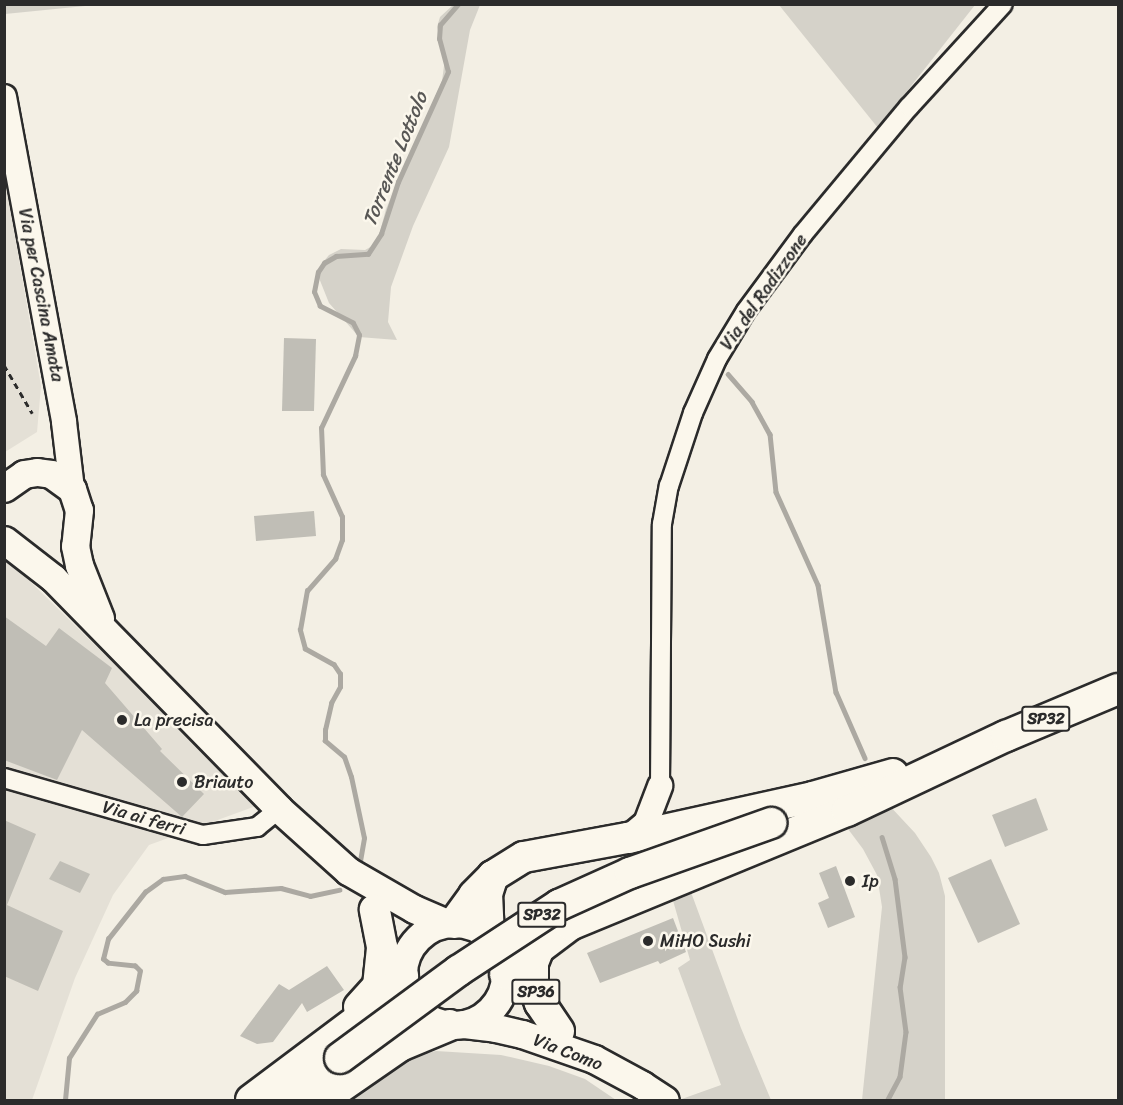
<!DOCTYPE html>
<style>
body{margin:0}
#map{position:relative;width:1123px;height:1105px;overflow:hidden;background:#f3efe4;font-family:Sriracha,sans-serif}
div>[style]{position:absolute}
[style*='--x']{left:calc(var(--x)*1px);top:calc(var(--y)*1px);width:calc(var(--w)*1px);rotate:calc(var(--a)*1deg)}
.built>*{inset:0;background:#e4e0d6}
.green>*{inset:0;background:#d5d2c9}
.stream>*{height:4.5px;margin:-2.25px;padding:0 2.25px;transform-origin:2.25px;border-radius:2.25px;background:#aca9a2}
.building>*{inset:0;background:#c0beb6}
.path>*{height:3px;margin-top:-1.5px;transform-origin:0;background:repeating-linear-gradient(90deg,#2b2b2b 0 6px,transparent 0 10.5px)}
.roads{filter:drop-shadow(2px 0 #2b2b2b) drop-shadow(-2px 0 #2b2b2b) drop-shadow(0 2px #2b2b2b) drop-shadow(0 -2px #2b2b2b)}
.minor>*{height:18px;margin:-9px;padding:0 9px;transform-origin:9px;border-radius:9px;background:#fbf7ec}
.tertiary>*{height:24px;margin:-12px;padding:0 12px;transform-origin:12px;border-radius:12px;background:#fbf7ec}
.secondary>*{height:27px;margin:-13.5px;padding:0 13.5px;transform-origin:13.5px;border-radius:13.5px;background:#fbf7ec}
.secondary>.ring{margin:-13.5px;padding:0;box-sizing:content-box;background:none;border:27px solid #fbf7ec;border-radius:50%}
.primary>*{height:30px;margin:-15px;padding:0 15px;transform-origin:15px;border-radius:15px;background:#fbf7ec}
.bridges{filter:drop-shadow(2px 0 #2b2b2b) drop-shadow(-2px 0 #2b2b2b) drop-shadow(0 2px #2b2b2b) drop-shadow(0 -2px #2b2b2b)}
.primary-bridge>*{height:30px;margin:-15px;padding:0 15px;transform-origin:15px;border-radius:15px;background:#fbf7ec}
.dots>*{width:16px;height:16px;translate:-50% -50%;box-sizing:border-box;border:3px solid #fbf7ec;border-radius:50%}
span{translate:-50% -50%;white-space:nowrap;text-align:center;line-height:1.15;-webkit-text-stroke:5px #fbf7ec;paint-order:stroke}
.shield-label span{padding:2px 4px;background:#fbf7ec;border:2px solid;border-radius:4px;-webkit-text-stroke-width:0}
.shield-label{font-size:16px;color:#2b2b2b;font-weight:700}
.street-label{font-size:18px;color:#2b2b2b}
.poi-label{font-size:18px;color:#2b2b2b}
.left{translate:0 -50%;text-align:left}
.water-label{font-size:20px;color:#585755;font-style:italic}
.frame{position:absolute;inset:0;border:6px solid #2b2b2b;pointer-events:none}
</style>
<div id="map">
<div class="built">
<div style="clip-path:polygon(4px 174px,41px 386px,37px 432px,5px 452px)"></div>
<div style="clip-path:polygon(4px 556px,259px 805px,149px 845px,113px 895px,75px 978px,32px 1100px,5px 1100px)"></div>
</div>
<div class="green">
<div style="clip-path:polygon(5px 4px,95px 4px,95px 5px,5px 14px)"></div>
<div style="clip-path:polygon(453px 5px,480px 5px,470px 30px,449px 147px,413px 226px,391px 287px,388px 322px,397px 340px,359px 337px,329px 303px,319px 278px,324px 261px,329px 255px,341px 249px,365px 250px,374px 245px,378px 239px,386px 209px,442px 81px,445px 58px,437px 27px,440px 17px)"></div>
<div style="clip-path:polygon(779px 5px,975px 5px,878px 128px)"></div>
<div style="clip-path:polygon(887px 803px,915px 833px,931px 857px,939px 873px,945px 896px,945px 1100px,862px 1100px,882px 907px,877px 875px,863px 849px,842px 821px)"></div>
<div style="clip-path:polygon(688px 884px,741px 1028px,771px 1100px,679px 1100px,721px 1085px,678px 968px,690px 960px,670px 890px)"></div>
<div style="clip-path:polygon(436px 1051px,501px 1055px,549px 1066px,585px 1079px,616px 1100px,339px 1100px,406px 1058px)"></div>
</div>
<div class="stream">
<div style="--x:728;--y:374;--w:37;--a:49"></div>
<div style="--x:752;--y:402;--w:37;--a:61"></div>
<div style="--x:770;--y:434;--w:58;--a:84.1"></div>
<div style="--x:776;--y:492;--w:102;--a:65.7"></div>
<div style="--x:818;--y:585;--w:109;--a:80.5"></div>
<div style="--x:836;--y:692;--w:72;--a:66.3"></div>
<div style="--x:882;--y:837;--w:44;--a:72.8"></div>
<div style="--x:895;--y:879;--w:79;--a:82.7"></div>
<div style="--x:905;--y:957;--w:30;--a:99"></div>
<div style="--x:900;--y:987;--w:45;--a:82.4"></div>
<div style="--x:906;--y:1032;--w:45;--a:97.6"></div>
<div style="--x:900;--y:1077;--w:26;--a:118"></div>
<div style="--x:360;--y:861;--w:23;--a:-80"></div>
<div style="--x:364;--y:838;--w:62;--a:-102"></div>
<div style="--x:351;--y:777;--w:21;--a:-109"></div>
<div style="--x:344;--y:757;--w:25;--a:-140"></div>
<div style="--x:325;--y:741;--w:11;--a:-90"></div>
<div style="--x:325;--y:730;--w:28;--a:-77"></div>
<div style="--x:331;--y:703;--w:18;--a:-61"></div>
<div style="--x:340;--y:687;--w:13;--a:-90"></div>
<div style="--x:340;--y:674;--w:11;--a:-124"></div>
<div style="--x:334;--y:665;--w:33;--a:-151"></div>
<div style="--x:305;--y:649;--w:20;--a:-105"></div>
<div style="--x:300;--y:630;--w:40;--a:-80"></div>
<div style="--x:307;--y:591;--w:43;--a:-48.8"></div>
<div style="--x:335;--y:559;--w:20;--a:-70"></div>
<div style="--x:342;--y:540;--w:23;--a:-90"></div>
<div style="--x:342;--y:517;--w:46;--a:-114.3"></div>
<div style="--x:323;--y:475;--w:47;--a:-92.4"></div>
<div style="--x:321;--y:428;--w:80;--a:-64.7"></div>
<div style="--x:355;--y:356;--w:21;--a:-79"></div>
<div style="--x:359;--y:335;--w:13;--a:-117"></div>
<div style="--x:353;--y:323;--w:37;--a:-153"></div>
<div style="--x:320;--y:306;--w:15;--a:-113"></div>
<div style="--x:314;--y:292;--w:20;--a:-79"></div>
<div style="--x:318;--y:272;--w:11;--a:-56"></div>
<div style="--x:324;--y:263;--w:14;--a:-30"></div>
<div style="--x:336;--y:256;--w:32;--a:-4"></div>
<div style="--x:368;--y:254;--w:24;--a:-57"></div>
<div style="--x:381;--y:234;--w:55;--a:-71.9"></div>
<div style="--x:398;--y:182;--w:121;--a:-65.6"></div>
<div style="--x:448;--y:72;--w:34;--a:-105"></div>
<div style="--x:439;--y:39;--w:14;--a:-86"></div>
<div style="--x:440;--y:25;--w:28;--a:-49"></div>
<div style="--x:65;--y:1100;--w:42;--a:-84.6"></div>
<div style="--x:69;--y:1058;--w:52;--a:-57.5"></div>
<div style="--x:97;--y:1014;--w:30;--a:-23"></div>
<div style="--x:125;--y:1002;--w:16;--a:-45"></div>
<div style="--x:136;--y:991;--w:20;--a:-79"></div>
<div style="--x:140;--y:971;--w:7;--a:-135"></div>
<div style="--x:135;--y:966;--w:27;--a:-174"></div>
<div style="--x:108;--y:963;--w:6;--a:-141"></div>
<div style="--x:103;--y:959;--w:21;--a:-76"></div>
<div style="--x:108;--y:939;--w:60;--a:-51.8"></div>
<div style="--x:145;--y:892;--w:22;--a:-36"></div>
<div style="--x:163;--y:879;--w:22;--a:-8"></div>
<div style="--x:185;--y:876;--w:43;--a:21.8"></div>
<div style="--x:225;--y:892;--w:56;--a:-4.1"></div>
<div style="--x:281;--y:888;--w:30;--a:15"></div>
<div style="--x:310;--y:896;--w:30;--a:-12"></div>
</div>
<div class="building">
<div style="clip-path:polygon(284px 338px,316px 339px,314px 411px,282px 411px)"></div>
<div style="clip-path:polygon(314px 511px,316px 536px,256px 541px,254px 516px)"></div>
<div style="clip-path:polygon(4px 616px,46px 646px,59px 628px,112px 668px,105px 683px,162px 749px,160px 751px,204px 794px,182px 817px,82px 730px,57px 780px,4px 760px)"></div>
<div style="clip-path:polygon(1036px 798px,1048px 830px,1005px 847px,992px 815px)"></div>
<div style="clip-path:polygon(4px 820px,36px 834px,7px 905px,63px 931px,38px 991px,4px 976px)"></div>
<div style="clip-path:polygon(991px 859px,1020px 924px,978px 943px,948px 878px)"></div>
<div style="clip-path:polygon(60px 861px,90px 874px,80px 893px,49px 879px)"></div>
<div style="clip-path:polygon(836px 866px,855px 917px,828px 928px,818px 903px,829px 898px,819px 873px)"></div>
<div style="clip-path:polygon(673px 918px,686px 952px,660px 964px,658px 961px,600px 983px,587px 953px)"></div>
<div style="clip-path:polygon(327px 966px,344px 990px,307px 1012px,302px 1003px,273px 1042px,257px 1044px,240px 1036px,279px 984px,289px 990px)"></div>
</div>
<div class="path">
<div style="--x:4;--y:365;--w:56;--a:59.7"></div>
</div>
<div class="roads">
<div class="minor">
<div style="--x:4;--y:778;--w:207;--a:16"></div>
<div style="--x:203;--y:835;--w:55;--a:-8.4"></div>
<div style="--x:257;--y:827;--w:28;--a:-39"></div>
<div style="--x:660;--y:786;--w:262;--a:-89.6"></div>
<div style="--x:662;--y:524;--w:39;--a:-80"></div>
<div style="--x:669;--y:486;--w:77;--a:-71.8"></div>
<div style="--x:693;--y:413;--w:59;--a:-66"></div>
<div style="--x:717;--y:359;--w:56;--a:-58.9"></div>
<div style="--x:746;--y:311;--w:96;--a:-53.5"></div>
<div style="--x:803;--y:234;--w:165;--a:-50.2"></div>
<div style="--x:909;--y:107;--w:139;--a:-47.6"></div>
</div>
<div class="tertiary">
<div style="--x:4;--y:97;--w:330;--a:79.5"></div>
<div style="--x:64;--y:422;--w:67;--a:83.2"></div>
<div style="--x:628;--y:838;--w:23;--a:-40"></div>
<div style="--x:646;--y:823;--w:40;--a:-69"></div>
</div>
<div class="secondary">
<div style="--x:4;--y:488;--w:24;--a:-35"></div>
<div style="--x:24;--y:474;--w:13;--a:-9"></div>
<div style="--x:37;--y:472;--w:14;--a:8"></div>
<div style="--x:51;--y:474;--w:26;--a:36"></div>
<div style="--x:72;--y:489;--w:22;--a:72"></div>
<div style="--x:79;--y:510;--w:36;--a:96"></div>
<div style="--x:75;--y:546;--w:19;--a:78"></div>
<div style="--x:79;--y:565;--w:57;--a:68.4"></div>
<div style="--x:4;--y:540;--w:62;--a:37.8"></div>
<div style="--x:53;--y:578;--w:323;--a:45.6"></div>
<div style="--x:279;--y:809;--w:93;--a:41.9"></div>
<div style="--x:348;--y:871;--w:76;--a:29.9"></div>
<div style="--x:414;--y:909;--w:36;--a:23"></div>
<div class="ring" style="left:403px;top:923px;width:75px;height:75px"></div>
<div style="--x:464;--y:1024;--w:32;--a:7"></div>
<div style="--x:496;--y:1028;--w:27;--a:13"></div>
<div style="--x:522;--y:1034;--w:76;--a:19.1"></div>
<div style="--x:594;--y:1059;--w:55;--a:28.4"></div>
<div style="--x:642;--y:1085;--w:27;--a:33"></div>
</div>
<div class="primary">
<div style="--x:454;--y:923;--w:34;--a:-54"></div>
<div style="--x:474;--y:895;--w:27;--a:-45"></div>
<div style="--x:493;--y:876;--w:36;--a:-32"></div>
<div style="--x:524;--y:857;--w:106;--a:-10.4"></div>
<div style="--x:628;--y:838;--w:189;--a:-12.5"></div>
<div style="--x:813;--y:797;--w:83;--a:-16"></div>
<div style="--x:489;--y:936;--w:42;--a:-92.7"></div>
<div style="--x:487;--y:894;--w:19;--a:-72"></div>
<div style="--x:539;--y:948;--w:16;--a:112"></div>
<div style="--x:533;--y:963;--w:21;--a:90"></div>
<div style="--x:533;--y:984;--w:20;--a:70"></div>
<div style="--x:540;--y:1003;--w:34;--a:56"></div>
<div style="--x:505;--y:974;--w:81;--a:-37"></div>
<div style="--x:570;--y:925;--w:300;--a:-22.4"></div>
<div style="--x:847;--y:811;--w:176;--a:-25.3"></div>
<div style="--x:1006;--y:736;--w:121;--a:-22.8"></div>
<div style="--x:359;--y:1007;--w:28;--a:-48"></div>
<div style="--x:378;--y:986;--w:39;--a:-84"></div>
<div style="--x:382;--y:947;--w:38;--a:-101"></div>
<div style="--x:251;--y:1100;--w:165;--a:-36.9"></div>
<div style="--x:383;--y:1001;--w:32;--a:-51"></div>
<div style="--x:287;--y:1100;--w:68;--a:-38.4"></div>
<div style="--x:322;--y:1100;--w:95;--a:-34.7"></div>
<div style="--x:400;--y:1046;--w:54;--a:-22.8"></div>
</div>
</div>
<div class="bridges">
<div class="primary-bridge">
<div style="--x:340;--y:1058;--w:147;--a:-36.4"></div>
<div style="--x:458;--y:971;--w:121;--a:-33.2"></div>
<div style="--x:559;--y:905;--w:78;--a:-24.3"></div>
<div style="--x:630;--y:873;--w:150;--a:-19.5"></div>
</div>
</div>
<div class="dots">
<div style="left:122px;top:720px;background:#2b2b2b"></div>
<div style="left:182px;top:782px;background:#2b2b2b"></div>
<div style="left:850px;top:881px;background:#2b2b2b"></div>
<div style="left:648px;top:941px;background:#2b2b2b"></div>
</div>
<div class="shield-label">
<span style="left:1046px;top:719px">SP32</span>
<span style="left:542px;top:915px">SP32</span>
<span style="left:536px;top:992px">SP36</span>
</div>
<div class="street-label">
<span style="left:764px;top:292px;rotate:-55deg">Via del Radizzone</span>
<span style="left:41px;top:295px;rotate:79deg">Via per Cascina Amata</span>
<span style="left:144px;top:818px;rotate:16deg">Via ai ferri</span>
<span style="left:568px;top:1052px;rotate:21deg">Via Como</span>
</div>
<div class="poi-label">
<span class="left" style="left:134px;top:720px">La precisa</span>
<span class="left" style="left:194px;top:782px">Briauto</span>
<span class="left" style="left:862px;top:881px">Ip</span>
<span class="left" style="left:660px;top:941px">MiHO Sushi</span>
</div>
<div class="water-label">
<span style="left:395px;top:159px;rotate:-68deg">Torrente Lottolo</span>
</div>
<div class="frame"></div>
</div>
